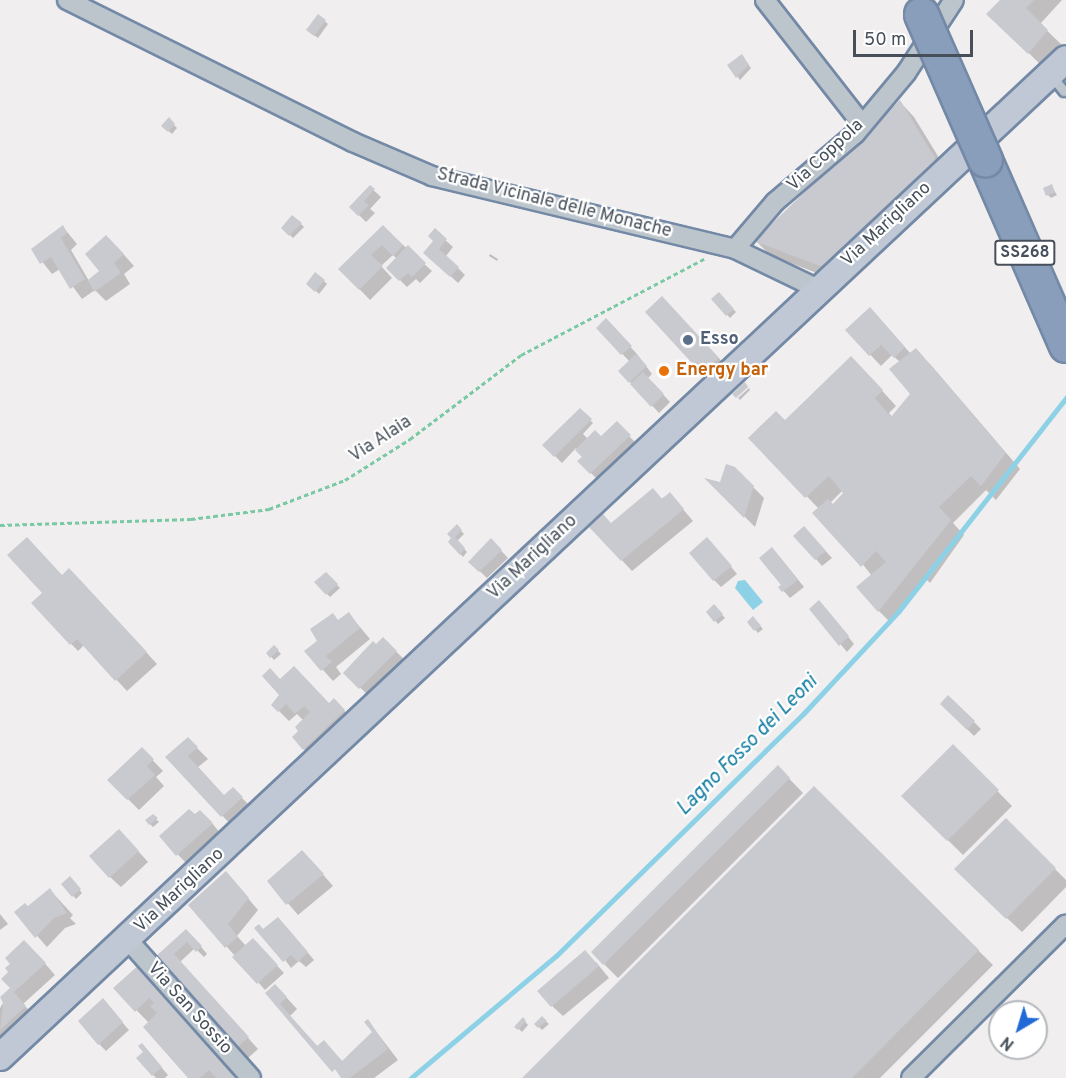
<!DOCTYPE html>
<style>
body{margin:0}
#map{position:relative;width:1066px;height:1078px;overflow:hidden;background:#f0eeee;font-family:Overpass,sans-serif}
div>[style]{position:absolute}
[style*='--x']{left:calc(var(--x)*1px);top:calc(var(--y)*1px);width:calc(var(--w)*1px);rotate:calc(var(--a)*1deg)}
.water>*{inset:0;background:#8dd1e7}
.shadow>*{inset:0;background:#0003}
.stream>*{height:4.5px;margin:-2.25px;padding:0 2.25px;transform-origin:2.25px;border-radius:2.25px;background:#8dd1e7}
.building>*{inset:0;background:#c8cad0}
.path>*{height:3px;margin-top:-1.5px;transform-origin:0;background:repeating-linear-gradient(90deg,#78c9a4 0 4.5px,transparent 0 7.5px)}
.roads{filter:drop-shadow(2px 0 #7389a6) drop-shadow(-2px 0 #7389a6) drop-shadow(0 2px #7389a6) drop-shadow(0 -2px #7389a6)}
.lane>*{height:9px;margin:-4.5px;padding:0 4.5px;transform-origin:4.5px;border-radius:4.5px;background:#bdc5cc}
.street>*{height:18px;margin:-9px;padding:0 9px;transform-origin:9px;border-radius:9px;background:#bdc5cc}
.secondary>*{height:26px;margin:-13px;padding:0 13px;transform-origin:13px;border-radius:13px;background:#bfc8d4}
.highway>*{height:33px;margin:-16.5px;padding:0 16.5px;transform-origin:16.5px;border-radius:16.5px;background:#889ebb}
.bridges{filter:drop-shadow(2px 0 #7389a6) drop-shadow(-2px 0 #7389a6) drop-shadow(0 2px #7389a6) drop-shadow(0 -2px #7389a6)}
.highway-bridge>*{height:33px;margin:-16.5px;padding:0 16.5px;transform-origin:16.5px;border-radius:16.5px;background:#889ebb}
.dots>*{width:16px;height:16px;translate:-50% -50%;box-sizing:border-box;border:3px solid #fff;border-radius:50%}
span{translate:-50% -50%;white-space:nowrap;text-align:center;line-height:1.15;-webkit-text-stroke:4.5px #fff;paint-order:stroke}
.shield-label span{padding:2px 4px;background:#fff;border:2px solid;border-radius:4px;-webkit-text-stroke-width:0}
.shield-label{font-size:16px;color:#47505a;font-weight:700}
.street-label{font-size:18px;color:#47505a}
.service-label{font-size:18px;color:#4e5e75;font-weight:700}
.left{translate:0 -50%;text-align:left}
.food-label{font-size:18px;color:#c56008;font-weight:700}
.water-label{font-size:20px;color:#137da1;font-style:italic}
.north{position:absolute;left:988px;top:1000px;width:60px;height:60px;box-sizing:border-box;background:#fff;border:2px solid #b5b9bd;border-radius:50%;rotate:218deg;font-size:16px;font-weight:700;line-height:24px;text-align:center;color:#47505a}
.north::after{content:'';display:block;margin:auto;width:21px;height:27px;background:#2169d7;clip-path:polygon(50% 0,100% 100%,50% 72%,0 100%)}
.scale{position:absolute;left:853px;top:30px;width:120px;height:27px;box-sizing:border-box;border:3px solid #47505a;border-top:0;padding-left:8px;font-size:18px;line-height:21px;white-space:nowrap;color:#47505a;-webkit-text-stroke:4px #fff;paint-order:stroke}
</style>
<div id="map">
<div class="water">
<div style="clip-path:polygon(745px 580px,763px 602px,753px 610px,735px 588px,738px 581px)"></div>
</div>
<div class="shadow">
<div style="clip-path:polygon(1002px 0,1062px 0,1040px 24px,1062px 45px,1043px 67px,989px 14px)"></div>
<div style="clip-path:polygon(318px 16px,328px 24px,318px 38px,310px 32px)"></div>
<div style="clip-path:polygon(744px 59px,751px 68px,740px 80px,729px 65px)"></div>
<div style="clip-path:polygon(900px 102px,914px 117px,949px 174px,840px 282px,770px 255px,756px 241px)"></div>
<div style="clip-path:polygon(169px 120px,177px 128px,172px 134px,163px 126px)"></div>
<div style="clip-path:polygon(1051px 186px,1057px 195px,1051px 198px,1048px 195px)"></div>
<div style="clip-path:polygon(370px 187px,381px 197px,370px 209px,375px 213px,366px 222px,351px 207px)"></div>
<div style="clip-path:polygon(301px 224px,304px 227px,293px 238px,283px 228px)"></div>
<div style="clip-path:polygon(63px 227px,77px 244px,71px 250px,89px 281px,101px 272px,117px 247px,134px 266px,124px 274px,130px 284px,106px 301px,95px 290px,82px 299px,60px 269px,52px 274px,33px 250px)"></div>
<div style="clip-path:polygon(383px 227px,432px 271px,420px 283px,416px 279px,407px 287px,388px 268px,397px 259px,393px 255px,381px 266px,392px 278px,370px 300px,340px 269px)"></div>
<div style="clip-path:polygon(435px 231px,453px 247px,446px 256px,465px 275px,458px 283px,432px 259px)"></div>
<div style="clip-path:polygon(490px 254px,498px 259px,497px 261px,489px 256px)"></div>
<div style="clip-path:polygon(316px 274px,327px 284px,319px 294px,308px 283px)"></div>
<div style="clip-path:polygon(719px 294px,736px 312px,730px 318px,713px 299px)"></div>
<div style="clip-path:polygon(673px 309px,729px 369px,714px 383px,703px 372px)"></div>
<div style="clip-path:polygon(evenodd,880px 320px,911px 354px,930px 364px,1020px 469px,996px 500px,986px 490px,953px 523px,964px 535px,930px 583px,926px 579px,889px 621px,879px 611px,872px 576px,819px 509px,751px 438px,785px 422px,865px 372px,896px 406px,889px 413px,893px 418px,912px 394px,900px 362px,892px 355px,881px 366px,847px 330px,880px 320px,843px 490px,846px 493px,833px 506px,830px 503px,843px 490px)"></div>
<div style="clip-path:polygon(606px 321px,637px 354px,652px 374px,648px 378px,670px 402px,659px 413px,620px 371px,630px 362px,598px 328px)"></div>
<div style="clip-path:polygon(749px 388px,750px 390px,740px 400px,738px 398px)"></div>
<div style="clip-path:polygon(580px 410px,593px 423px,583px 434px,588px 439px,601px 438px,616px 423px,640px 447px,601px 483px,579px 461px,584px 457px,576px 448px,562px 463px,544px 445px)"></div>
<div style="clip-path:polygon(707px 479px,721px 484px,745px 479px,764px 498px,755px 527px)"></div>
<div style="clip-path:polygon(670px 494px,693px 521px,632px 571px,591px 527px,611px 525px)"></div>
<div style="clip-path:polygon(457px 526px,464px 534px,457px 541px,467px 552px,463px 557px,450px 542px)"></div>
<div style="clip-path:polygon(811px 535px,832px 558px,822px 566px,816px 559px)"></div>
<div style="clip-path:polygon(491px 540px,508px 558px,487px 578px,470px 562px)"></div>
<div style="clip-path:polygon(714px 546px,737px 574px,721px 587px,714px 580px)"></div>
<div style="clip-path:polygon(779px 556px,804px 587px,790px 598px,780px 587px,783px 585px)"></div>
<div style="clip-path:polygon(326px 574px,340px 588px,330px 597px,316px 582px)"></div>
<div style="clip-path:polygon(62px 576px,80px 580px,157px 664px,127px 691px,84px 645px,78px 651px,33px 603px)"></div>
<div style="clip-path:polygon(714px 606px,725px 618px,718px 624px,708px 612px)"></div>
<div style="clip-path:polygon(811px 609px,826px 609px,854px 644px,847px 652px)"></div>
<div style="clip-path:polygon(349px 614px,370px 639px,336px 667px,341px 674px,333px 681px,306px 651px)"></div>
<div style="clip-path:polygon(753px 618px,763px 629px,758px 633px,749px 622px)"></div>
<div style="clip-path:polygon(383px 639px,407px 662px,371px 698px,345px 673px)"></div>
<div style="clip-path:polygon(274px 647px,281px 654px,274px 660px,268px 653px)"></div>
<div style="clip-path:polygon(281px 680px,329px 705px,334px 700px,354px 721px,314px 760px,304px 749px,300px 731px,303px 720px,297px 714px,289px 721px,273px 705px,281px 695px)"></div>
<div style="clip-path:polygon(949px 697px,981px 729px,974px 736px,942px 704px)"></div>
<div style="clip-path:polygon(188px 739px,208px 759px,198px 767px,225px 797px,233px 789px,253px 809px,233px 827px,167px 757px)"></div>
<div style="clip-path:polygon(953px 746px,1012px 806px,963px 855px,903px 796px)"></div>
<div style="clip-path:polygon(142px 749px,163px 771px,156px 777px,164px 786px,139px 810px,109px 780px)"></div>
<div style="clip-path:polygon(778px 767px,803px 793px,618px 978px,604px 964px)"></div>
<div style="clip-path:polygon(814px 788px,993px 965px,880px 1078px,525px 1078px)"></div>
<div style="clip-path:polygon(153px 816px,159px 822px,153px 827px,147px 821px)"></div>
<div style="clip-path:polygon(195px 816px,211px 822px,222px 835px,188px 865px,161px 837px)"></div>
<div style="clip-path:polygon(1006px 820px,1066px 880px,1066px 887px,1022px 932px,970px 884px)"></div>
<div style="clip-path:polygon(130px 842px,148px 862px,121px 887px,110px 877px)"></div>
<div style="clip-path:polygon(312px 862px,333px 886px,298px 915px,269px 881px)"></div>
<div style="clip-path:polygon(70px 878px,82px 893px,76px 899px,63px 884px)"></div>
<div style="clip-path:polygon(236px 884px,258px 910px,237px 936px,246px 946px,253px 940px,284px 973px,265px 990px,190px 905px)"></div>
<div style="clip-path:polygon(50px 890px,73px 915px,70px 918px,76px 924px,65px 928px,47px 947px,16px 912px,28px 908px)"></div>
<div style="clip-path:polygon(0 914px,8px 924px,0 930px)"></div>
<div style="clip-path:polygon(285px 926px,314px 960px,306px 967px,299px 961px,291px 968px,264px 931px)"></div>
<div style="clip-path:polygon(193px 937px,207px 954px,204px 957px,195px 948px,180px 962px,258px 1049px,247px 1059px,156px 958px)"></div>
<div style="clip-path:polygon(35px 952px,55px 975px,23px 1004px,40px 1022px,0 1045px,0 1008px)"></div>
<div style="clip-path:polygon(596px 962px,609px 978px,563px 1016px,552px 1006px)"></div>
<div style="clip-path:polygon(140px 966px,236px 1072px,234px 1078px,190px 1078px,149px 1023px,115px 988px)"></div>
<div style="clip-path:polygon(267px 994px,286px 997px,297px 1009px,290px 1016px,318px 1047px,324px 1042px,343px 1062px,374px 1032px,368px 1021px,398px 1060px,374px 1078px,343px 1078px)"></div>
<div style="clip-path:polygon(109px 1007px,129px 1030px,106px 1051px,99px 1044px)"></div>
<div style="clip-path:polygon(542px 1018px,549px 1024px,542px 1030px,536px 1024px)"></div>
<div style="clip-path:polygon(523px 1019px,528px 1025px,522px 1032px,517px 1027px)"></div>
<div style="clip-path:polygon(148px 1052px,168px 1075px,165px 1078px,156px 1078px,138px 1058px)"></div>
</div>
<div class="stream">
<div style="--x:411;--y:1078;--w:189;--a:-40.1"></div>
<div style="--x:556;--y:956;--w:347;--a:-44.4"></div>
<div style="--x:804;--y:713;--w:139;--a:-47"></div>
<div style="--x:899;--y:611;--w:271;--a:-51.9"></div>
</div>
<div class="building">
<div style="clip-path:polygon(1000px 0,1034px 0,1026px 8px,1048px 30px,1028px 54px,986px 14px)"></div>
<div style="clip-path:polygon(318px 14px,326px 20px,314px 36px,306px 30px)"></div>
<div style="clip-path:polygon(742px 54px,749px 65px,736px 78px,727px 65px)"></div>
<div style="clip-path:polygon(900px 100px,935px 158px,932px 167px,825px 268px,754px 241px)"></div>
<div style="clip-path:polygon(169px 117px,175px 124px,168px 132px,161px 126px)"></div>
<div style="clip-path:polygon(1052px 184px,1055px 192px,1046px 196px,1043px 188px)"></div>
<div style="clip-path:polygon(370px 185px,375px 189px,364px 201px,369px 205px,358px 216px,349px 207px)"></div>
<div style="clip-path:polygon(292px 215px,302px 223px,289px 236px,281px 228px)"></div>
<div style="clip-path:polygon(63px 225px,67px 233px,61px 238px,85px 279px,70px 289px,51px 257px,40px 264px,31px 249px)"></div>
<div style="clip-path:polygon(383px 225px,403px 245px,393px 256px,382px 245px,371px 255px,383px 266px,359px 290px,338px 269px)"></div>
<div style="clip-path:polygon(435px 228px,447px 239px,439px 249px,459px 267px,450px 277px,423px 253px,433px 241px,428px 236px)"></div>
<div style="clip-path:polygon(106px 235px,124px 254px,114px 263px,121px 273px,94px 292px,88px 280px,99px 271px,85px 254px)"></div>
<div style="clip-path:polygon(408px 245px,426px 263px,412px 277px,408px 273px,399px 281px,386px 268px)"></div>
<div style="clip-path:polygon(315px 272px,325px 280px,315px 292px,306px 284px)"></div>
<div style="clip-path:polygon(719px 292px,734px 309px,726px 316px,711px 299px)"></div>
<div style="clip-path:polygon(662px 296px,719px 358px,702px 374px,645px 312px)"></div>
<div style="clip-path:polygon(870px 307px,905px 347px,894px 358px,881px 345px,869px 356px,845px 330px)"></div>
<div style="clip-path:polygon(606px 318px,632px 346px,621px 355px,596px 328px)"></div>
<div style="clip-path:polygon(916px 348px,1006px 453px,981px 486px,971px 476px,939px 507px,951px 520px,878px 612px,856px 587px,886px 562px,876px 551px,861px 567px,812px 513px,828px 499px,833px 504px,843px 493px,829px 476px,805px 498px,748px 438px,776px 411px,785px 420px,851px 356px,883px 390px,875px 398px,891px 417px,910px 394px,889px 369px)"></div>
<div style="clip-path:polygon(636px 354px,647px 366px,629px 383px,618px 371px)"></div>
<div style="clip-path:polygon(643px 372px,664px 394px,651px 407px,630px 384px)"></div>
<div style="clip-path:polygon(745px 382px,748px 387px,736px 398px,732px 394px)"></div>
<div style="clip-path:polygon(580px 408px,592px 419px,554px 457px,542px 445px)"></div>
<div style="clip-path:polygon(617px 421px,631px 435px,590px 474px,577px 461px,582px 457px,575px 450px,595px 430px,601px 436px)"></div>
<div style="clip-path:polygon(726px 464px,735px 467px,754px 486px,744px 518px,704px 478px,720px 482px)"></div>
<div style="clip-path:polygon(653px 488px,662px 499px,670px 492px,684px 509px,621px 561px,589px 527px,603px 514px,611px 523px)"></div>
<div style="clip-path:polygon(457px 524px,462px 530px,455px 537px,465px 548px,460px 555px,448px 542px,451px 538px,447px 534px)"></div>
<div style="clip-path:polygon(804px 526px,826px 551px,815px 560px,793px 536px)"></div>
<div style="clip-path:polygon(27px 537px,62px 575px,69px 568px,147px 652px,115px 681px,77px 639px,70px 645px,31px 603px,42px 593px,7px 555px)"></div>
<div style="clip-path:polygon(707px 537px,732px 566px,713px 581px,689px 553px)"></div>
<div style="clip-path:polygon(491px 538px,502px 550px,479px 572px,468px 562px)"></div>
<div style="clip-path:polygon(772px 547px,798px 580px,782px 592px,778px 587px,781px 585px,759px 558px)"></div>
<div style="clip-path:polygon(326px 572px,338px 584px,326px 595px,314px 582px)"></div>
<div style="clip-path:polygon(819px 600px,849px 636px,839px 646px,809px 609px)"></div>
<div style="clip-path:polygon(714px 604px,723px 614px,714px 622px,706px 612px)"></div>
<div style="clip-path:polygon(349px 612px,360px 628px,326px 656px,332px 662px,321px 671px,304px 651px,317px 641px,310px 629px,333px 613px,338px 620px)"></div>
<div style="clip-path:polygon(753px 616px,761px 626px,754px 631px,747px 622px)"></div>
<div style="clip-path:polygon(383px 637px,397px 651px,359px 689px,343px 673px,373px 641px,376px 644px)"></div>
<div style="clip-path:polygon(274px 645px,279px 650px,270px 658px,266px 653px)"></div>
<div style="clip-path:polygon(294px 666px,329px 703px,334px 698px,345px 710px,303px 750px,292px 737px,298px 731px,295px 727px,310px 712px,304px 706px,295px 714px,286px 704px,278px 712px,271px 705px,279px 695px,262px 676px,270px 668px,280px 679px)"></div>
<div style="clip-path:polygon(948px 695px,975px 721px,967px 730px,940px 704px)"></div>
<div style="clip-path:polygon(188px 737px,198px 747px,188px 756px,224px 795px,233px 787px,243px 797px,221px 817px,165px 757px)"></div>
<div style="clip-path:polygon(953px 744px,999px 790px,947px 841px,901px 796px)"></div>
<div style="clip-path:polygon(142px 747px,154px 759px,147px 766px,155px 775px,127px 800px,107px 780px)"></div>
<div style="clip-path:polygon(778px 765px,790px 778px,603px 965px,591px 952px)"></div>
<div style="clip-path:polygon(814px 786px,979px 950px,852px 1078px,522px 1078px)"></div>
<div style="clip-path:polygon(189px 809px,195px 814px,200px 810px,213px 823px,176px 856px,159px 836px)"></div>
<div style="clip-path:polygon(153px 814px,158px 818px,149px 825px,145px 820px)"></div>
<div style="clip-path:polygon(1006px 818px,1056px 868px,1006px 919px,954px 869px)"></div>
<div style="clip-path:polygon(119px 829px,139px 851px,109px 878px,89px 856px)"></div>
<div style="clip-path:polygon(302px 850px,324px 874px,286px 905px,267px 881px)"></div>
<div style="clip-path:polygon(226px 871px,249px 898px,228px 924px,238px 937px,225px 948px,188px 905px)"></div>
<div style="clip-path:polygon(70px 876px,81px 889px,72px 897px,61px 884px)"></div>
<div style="clip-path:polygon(50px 888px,67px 913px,54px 918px,35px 938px,14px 912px,25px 903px,28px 906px)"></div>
<div style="clip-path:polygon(278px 917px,308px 952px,298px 962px,291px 955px,283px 962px,254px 928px,259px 924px,263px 929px)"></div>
<div style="clip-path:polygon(186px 929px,202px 946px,196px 952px,187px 942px,174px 954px,249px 1037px,235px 1049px,154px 958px)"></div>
<div style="clip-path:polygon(253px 938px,278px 965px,257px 984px,232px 957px)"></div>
<div style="clip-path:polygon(24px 940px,46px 963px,14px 992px,26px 1006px,0 1030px,3px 1003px,0 997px,10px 988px,1px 979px,8px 972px,5px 968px,10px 964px,5px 958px)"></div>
<div style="clip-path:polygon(585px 950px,599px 966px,551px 1007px,537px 991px)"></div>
<div style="clip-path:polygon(140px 964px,223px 1057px,219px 1060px,235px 1078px,216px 1078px,209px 1070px,200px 1078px,188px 1078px,143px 1027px,157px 1013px,150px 1006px,154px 1003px,149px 998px,135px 1012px,113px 988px)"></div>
<div style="clip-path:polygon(275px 984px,287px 997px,280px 1004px,317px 1046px,324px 1040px,342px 1061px,372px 1032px,364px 1022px,368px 1019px,388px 1049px,350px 1078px,341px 1078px,335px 1069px,332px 1072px,265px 993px)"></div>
<div style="clip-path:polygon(103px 998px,123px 1022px,98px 1045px,78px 1021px)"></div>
<div style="clip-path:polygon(542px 1016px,547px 1021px,538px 1028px,534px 1024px)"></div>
<div style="clip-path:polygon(523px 1017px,526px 1021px,518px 1030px,514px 1027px)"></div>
<div style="clip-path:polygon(142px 1043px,162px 1067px,152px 1076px,136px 1058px,143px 1052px,138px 1046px)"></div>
</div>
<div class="path">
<div style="--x:0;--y:525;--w:191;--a:-1.8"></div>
<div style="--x:191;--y:519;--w:79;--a:-7.3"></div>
<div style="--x:269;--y:509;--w:81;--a:-20.9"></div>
<div style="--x:345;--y:480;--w:77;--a:-32.2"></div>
<div style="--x:410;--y:439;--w:139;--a:-37.1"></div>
<div style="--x:521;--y:355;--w:207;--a:-27.7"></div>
</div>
<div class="roads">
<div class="lane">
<div style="--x:1050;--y:74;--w:22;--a:51"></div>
</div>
<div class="street">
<div style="--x:67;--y:0;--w:319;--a:26.4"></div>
<div style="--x:353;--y:142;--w:86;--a:23.3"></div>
<div style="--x:432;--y:176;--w:312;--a:13.5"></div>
<div style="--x:735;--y:249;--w:92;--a:25.7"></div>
<div style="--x:765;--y:0;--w:157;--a:52"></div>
<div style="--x:735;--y:249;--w:62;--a:-49.6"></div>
<div style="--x:775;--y:202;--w:105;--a:-40.4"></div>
<div style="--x:855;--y:134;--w:80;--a:-50.1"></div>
<div style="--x:906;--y:73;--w:87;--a:-56.7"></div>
<div style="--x:128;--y:940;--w:185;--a:48.3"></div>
<div style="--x:911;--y:1078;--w:218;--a:-44.8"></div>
</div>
<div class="secondary">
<div style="--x:0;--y:1057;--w:1460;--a:-43.11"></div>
</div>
<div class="highway">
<div style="--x:985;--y:160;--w:202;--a:66.4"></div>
</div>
</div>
<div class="bridges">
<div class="highway-bridge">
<div style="--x:921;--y:14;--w:159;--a:66.3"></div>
</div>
</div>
<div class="dots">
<div style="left:688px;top:340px;background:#5c6f8a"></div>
<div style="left:664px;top:371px;background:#e8710a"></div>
</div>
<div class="shield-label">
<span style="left:1025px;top:253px">SS268</span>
</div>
<div class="street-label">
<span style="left:826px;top:156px;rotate:-43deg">Via Coppola</span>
<span style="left:554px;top:204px;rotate:14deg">Strada Vicinale delle Monache</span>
<span style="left:887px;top:225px;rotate:-43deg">Via Marigliano</span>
<span style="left:381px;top:440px;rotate:-33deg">Via Alaia</span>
<span style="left:533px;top:558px;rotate:-43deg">Via Marigliano</span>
<span style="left:180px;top:891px;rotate:-43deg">Via Marigliano</span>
<span style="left:189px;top:1009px;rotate:48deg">Via San Sossio</span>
</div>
<div class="service-label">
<span class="left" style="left:700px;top:340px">Esso</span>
</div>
<div class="food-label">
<span class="left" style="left:676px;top:371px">Energy bar</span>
</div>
<div class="water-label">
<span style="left:748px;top:746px;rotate:-45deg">Lagno Fosso dei Leoni</span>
</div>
<div class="north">N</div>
<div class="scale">50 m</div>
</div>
